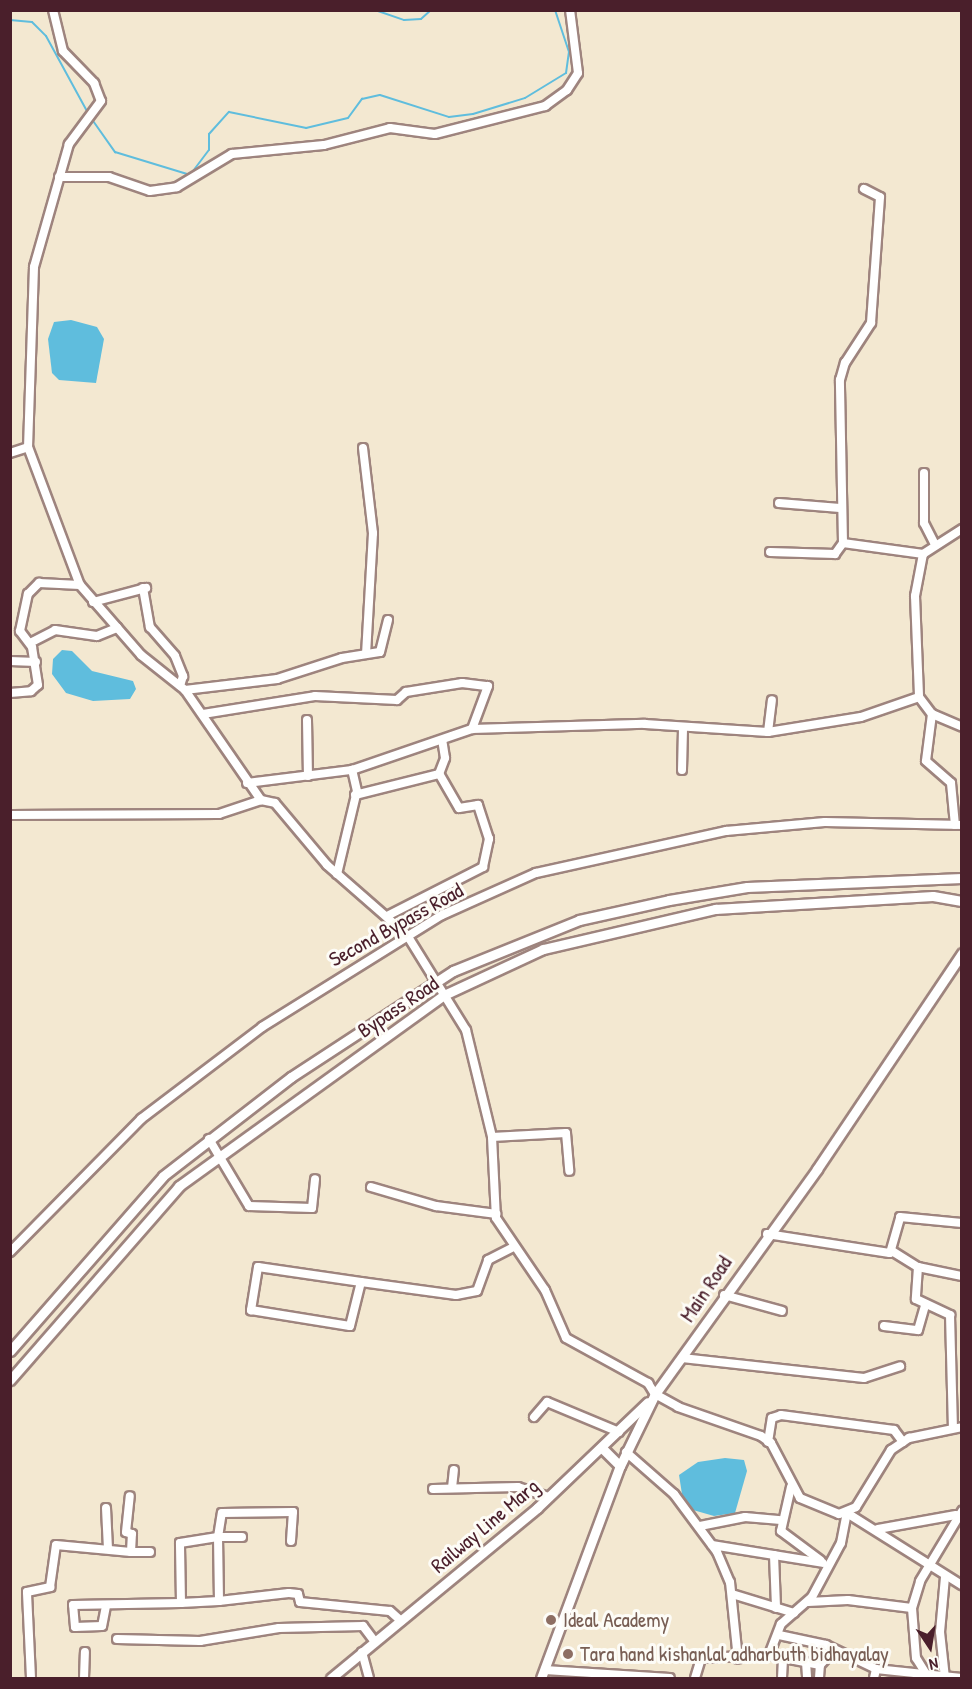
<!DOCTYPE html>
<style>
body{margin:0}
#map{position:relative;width:972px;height:1689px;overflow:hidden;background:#f3e8d1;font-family:"Patrick Hand",sans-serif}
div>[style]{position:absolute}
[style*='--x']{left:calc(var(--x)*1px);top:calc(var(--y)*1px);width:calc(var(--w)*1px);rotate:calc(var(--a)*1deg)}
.water>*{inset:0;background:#5fbddd}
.stream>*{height:2px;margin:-1px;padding:0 1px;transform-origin:1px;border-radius:1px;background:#5fbddd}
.roads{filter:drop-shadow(2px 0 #9e847e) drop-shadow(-2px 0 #9e847e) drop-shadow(0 2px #9e847e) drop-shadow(0 -2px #9e847e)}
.minor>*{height:8px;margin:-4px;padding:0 4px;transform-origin:4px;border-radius:4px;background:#fff}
.major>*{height:9px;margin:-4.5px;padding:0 4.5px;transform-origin:4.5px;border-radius:4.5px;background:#fff}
.dots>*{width:16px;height:16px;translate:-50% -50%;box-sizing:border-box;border:3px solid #fdfcf7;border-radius:50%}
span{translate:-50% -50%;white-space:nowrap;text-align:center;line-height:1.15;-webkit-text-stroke:6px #fdfcf7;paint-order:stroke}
.street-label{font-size:21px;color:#4a1f2b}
.education-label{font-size:21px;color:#785e54}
.left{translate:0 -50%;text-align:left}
.frame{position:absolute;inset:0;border:12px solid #4a1f2b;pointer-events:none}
.north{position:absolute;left:900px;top:1617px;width:60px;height:60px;-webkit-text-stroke:4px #fdfcf7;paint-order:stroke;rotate:168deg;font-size:16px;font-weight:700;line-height:24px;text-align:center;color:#4a1f2b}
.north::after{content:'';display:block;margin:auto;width:21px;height:27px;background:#4a1f2b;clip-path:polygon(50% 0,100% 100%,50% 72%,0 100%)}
</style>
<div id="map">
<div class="water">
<div style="clip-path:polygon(71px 320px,97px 327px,104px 339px,96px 383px,59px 380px,52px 373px,48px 339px,54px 322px)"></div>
<div style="clip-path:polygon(62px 650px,72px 651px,92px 671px,133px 681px,136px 689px,130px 699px,93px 701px,66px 693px,52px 674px,53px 659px)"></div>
<div style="clip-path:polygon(725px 1458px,744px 1460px,747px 1471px,735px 1513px,714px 1516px,693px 1510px,682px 1494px,679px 1475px,698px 1462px)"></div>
</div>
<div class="stream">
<div style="--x:375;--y:10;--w:31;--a:19"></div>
<div style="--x:404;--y:20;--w:17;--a:-3"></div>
<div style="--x:421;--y:19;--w:13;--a:-42"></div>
<div style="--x:10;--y:20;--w:22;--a:5"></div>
<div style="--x:32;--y:22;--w:20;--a:45"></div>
<div style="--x:46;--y:36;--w:88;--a:61.4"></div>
<div style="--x:91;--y:118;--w:42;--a:54.8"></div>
<div style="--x:115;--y:152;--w:78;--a:17"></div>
<div style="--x:190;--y:175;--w:31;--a:-53"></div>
<div style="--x:209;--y:150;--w:16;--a:-90"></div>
<div style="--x:209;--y:134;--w:30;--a:-48"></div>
<div style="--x:229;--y:112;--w:79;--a:11.7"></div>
<div style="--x:306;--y:128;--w:43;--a:-13.4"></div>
<div style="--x:348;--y:118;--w:24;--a:-54"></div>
<div style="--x:362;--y:99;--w:18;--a:-13"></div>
<div style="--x:380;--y:95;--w:72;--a:17.7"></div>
<div style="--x:449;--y:117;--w:24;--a:-7"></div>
<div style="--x:473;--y:114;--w:54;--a:-17.1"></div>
<div style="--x:525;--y:98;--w:48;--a:-31.4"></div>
<div style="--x:566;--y:73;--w:21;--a:-82"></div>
<div style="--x:569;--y:52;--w:44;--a:-108.4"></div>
</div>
<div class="roads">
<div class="minor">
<div style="--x:53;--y:10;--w:42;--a:76.3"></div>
<div style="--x:63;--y:51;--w:45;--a:45.9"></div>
<div style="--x:94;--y:83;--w:19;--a:69"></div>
<div style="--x:101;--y:101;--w:54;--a:126.7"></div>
<div style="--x:69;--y:144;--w:128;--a:105.9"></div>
<div style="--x:34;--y:267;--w:180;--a:91.9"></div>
<div style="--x:28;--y:447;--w:147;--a:69.4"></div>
<div style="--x:80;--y:585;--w:93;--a:48.9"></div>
<div style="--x:141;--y:655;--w:56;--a:38.5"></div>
<div style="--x:185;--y:690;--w:134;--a:55.4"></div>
<div style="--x:59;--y:177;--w:50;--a:0"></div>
<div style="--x:109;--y:177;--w:43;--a:18.9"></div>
<div style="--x:150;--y:191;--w:27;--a:-8"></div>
<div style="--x:177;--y:187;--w:64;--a:-31"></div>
<div style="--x:232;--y:154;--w:92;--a:-5.6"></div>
<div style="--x:324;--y:145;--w:68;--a:-14.4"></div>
<div style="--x:390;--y:128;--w:45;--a:7.6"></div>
<div style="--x:435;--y:134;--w:114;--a:-14.3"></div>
<div style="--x:545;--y:106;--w:27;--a:-36"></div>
<div style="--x:567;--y:90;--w:20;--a:-57"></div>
<div style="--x:578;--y:73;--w:64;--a:-97.2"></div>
<div style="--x:363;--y:448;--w:86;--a:83.3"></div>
<div style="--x:373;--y:533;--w:120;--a:93.3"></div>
<div style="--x:10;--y:453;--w:19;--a:-18"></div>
<div style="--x:924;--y:473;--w:50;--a:90"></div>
<div style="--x:924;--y:523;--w:25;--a:63"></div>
<div style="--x:779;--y:503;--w:61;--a:4.7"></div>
<div style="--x:962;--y:529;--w:46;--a:147.3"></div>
<div style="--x:923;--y:554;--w:43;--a:100.8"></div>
<div style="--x:915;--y:596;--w:101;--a:87.7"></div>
<div style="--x:919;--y:697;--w:21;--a:53"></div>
<div style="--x:932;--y:714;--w:33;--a:23"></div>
<div style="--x:843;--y:543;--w:81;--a:7.8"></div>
<div style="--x:770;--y:552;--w:65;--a:1.8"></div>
<div style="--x:835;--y:554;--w:14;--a:-54"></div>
<div style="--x:843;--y:543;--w:163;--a:-91.1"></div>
<div style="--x:840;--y:380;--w:18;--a:-74"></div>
<div style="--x:845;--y:363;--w:48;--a:-57"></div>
<div style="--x:871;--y:323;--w:126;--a:-85.9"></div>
<div style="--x:880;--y:197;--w:18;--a:-153"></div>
<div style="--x:143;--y:588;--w:40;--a:80"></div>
<div style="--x:150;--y:627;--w:38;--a:49"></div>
<div style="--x:175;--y:656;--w:22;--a:68"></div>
<div style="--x:183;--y:676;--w:10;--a:107"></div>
<div style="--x:93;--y:602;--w:55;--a:-14.8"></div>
<div style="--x:30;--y:643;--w:28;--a:-27"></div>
<div style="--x:55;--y:630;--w:42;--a:8.1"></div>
<div style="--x:97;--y:636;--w:22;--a:-22"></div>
<div style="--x:10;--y:661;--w:26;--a:2"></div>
<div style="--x:185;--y:690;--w:93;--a:-6.8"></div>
<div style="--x:277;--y:679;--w:68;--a:-17.9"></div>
<div style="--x:342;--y:658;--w:38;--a:-9"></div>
<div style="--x:380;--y:652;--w:33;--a:-76"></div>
<div style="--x:10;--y:693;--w:21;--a:-5"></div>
<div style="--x:31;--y:691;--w:9;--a:-41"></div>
<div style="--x:38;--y:685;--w:38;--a:-99"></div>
<div style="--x:32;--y:647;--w:20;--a:-127"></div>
<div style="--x:20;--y:631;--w:38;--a:-78"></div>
<div style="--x:28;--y:594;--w:16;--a:-45"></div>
<div style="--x:39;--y:583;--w:41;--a:2.8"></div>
<div style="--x:203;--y:714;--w:113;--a:-9.1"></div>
<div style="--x:315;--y:696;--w:82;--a:2.8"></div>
<div style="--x:397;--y:700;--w:12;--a:-42"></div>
<div style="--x:406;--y:692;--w:57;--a:-9.1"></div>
<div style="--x:462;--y:683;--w:26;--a:7"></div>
<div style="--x:488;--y:686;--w:46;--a:110.4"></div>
<div style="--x:932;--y:714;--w:47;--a:97.3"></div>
<div style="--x:926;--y:761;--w:33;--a:41"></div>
<div style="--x:951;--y:783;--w:42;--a:84.6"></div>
<div style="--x:307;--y:720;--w:56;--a:89"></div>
<div style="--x:768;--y:732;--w:32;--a:-83"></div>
<div style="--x:682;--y:770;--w:41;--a:-88.6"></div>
<div style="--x:247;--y:783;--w:106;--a:-7.1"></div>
<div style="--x:352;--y:770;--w:127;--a:-18.9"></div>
<div style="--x:472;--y:729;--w:173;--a:-1.7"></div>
<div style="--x:645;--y:724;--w:123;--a:3.7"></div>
<div style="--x:768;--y:732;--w:94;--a:-9.2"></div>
<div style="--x:861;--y:717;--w:61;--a:-19"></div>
<div style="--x:355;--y:795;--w:87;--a:-14"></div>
<div style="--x:439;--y:774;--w:17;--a:-69"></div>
<div style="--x:445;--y:758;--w:18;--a:-99"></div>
<div style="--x:10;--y:815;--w:209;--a:-0.3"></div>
<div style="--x:219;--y:814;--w:44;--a:-18.4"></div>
<div style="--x:261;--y:800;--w:14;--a:12"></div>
<div style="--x:275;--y:803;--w:81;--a:50"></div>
<div style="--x:327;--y:865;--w:106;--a:41.2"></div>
<div style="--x:407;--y:935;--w:112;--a:58.2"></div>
<div style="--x:466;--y:1030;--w:110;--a:76.3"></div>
<div style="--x:492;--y:1137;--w:81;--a:87.2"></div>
<div style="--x:496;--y:1218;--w:87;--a:55.8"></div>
<div style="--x:545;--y:1290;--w:52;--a:66.4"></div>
<div style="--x:566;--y:1338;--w:94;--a:28.8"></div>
<div style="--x:648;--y:1383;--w:13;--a:58"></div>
<div style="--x:655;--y:1394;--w:26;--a:29"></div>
<div style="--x:678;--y:1407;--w:88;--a:19.3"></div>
<div style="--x:761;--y:1436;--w:12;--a:35"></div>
<div style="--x:771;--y:1443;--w:62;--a:62.2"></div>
<div style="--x:800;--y:1498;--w:42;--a:22.3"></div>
<div style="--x:839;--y:1514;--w:18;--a:-22"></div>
<div style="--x:856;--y:1507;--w:67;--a:-58.4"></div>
<div style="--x:891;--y:1450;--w:22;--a:-34"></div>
<div style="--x:909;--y:1438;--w:54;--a:-11.7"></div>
<div style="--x:337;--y:874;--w:85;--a:-76.5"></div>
<div style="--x:357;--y:791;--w:22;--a:-103"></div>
<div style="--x:387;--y:916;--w:108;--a:-27"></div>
<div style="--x:483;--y:867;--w:29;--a:-78"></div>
<div style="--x:489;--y:839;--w:36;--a:-108"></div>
<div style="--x:478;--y:805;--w:19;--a:171"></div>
<div style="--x:459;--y:808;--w:39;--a:-120"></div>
<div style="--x:492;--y:1137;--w:74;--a:-3.1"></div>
<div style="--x:566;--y:1133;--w:38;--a:85"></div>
<div style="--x:209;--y:1139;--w:78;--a:59.2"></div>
<div style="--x:249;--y:1206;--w:63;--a:1.8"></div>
<div style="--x:312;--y:1208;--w:29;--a:-84"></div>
<div style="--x:371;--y:1187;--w:68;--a:16.3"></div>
<div style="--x:436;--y:1206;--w:61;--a:7.6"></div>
<div style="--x:767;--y:1234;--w:124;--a:8.8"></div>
<div style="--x:890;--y:1253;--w:37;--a:-74"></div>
<div style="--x:900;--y:1217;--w:62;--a:5.5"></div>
<div style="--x:892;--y:1251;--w:31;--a:32"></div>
<div style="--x:918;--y:1267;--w:45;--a:11.6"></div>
<div style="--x:10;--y:1252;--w:187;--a:-45.4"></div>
<div style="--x:141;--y:1119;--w:152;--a:-37.2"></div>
<div style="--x:262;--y:1027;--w:212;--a:-31.9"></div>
<div style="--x:442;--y:915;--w:103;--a:-24.1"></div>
<div style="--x:536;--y:873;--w:195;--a:-12.5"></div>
<div style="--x:726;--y:831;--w:99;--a:-5.2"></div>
<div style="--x:825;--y:822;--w:137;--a:1.3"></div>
<div style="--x:918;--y:1267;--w:32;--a:94"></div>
<div style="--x:916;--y:1299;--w:38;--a:25"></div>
<div style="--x:950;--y:1315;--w:112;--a:88.5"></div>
<div style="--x:361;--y:1282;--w:104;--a:-171.7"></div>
<div style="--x:258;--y:1267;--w:44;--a:99.2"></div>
<div style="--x:251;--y:1310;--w:100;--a:9.2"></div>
<div style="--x:350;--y:1326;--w:45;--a:-76"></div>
<div style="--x:361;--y:1282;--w:96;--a:7.8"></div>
<div style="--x:456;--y:1295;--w:21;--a:-11"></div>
<div style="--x:477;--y:1291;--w:33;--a:-70"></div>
<div style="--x:488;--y:1260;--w:27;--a:-27"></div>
<div style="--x:724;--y:1295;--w:60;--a:15.4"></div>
<div style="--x:884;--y:1326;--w:34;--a:7"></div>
<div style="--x:918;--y:1330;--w:26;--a:-74"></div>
<div style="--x:682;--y:1358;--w:183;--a:6.3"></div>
<div style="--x:864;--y:1378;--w:38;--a:-18"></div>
<div style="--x:534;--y:1417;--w:20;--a:-49"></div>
<div style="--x:547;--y:1402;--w:78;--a:22.6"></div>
<div style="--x:768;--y:1442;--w:24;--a:-81"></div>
<div style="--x:772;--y:1418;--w:9;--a:-18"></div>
<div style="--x:781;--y:1415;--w:114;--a:7.6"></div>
<div style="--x:894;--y:1430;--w:15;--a:53"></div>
<div style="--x:626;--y:1452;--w:64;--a:41.2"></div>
<div style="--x:674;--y:1494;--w:72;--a:53.4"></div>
<div style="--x:717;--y:1552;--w:33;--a:67"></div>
<div style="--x:730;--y:1582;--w:77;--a:84.1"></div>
<div style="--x:791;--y:1487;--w:45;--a:102.8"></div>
<div style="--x:781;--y:1531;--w:49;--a:36.6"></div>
<div style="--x:452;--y:1488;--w:18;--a:-84"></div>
<div style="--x:433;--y:1489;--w:85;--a:-1.3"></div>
<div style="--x:518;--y:1487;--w:33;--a:18"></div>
<div style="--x:106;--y:1508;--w:41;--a:87.2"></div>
<div style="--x:700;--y:1526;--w:46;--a:-11.3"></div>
<div style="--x:745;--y:1517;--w:36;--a:5"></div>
<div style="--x:878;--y:1529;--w:79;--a:-10.2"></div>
<div style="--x:242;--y:1537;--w:24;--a:180"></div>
<div style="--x:218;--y:1537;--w:24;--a:-81"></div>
<div style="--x:222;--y:1513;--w:71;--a:-0.8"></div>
<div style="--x:293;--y:1512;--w:29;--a:94"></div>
<div style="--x:712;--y:1545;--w:112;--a:9.2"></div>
<div style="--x:131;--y:1552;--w:19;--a:0"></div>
<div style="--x:774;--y:1555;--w:53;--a:87.8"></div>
<div style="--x:945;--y:1577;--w:55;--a:95.2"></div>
<div style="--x:940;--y:1632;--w:46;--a:83.8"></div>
<div style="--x:732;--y:1594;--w:65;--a:17"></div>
<div style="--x:808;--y:1602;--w:40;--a:-2.9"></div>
<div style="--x:848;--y:1600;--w:64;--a:7.1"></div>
<div style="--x:181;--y:1603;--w:38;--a:-3"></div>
<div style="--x:106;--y:1606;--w:20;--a:101"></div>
<div style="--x:102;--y:1626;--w:27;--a:178"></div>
<div style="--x:75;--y:1627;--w:22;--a:-95"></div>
<div style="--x:73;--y:1605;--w:108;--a:-1.1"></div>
<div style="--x:181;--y:1603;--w:60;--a:-91"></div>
<div style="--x:180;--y:1543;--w:38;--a:-9"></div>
<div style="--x:218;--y:1537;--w:64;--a:89.1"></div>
<div style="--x:219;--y:1601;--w:70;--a:-6.5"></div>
<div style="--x:289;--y:1593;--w:9;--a:6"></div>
<div style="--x:298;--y:1594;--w:8;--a:76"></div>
<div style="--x:300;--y:1602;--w:90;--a:5.7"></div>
<div style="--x:390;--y:1611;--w:15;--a:42"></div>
<div style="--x:779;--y:1635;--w:48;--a:12"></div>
<div style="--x:826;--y:1645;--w:55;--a:25.6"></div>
<div style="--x:876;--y:1669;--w:86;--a:6"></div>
<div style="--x:117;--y:1639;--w:83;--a:1.4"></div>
<div style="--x:200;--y:1641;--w:80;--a:-9.3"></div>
<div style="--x:279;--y:1628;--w:84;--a:-1.4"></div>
<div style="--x:363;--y:1626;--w:20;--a:53"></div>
<div style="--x:362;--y:1652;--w:27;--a:75"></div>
<div style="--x:769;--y:1655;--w:52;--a:11.1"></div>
<div style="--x:820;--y:1665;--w:19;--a:-47"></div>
<div style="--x:806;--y:1662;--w:16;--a:86"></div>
<div style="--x:545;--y:1670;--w:125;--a:3.7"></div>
<div style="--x:928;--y:1677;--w:22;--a:-122"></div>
<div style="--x:916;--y:1658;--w:50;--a:-94.6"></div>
<div style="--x:912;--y:1608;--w:28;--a:-73"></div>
<div style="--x:920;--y:1581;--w:82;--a:-59"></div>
<div style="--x:31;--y:1678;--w:86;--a:-92.7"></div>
<div style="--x:27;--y:1592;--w:24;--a:-12"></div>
<div style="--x:50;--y:1587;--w:42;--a:-81.9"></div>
<div style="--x:56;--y:1545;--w:75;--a:5.3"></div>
<div style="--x:131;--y:1552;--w:18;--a:-87"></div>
<div style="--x:132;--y:1534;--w:6;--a:-162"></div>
<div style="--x:126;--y:1532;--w:36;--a:-84"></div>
<div style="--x:84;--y:1678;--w:26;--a:-88"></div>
<div style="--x:695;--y:1678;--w:21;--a:-73"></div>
<div style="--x:701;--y:1658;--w:68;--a:-2.5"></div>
<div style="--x:769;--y:1655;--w:33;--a:-69"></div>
<div style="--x:781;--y:1624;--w:41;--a:-41.1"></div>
<div style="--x:812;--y:1597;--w:61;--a:-61.8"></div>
<div style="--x:841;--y:1543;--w:31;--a:-79"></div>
<div style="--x:847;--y:1513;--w:136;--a:32.1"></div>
<div style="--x:782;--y:1678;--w:19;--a:-87"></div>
<div style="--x:819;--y:1678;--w:13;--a:-86"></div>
<div style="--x:874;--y:1678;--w:9;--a:-77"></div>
</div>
<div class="major">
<div style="--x:10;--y:1351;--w:232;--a:-48.8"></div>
<div style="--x:163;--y:1176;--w:162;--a:-37.7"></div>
<div style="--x:291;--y:1077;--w:194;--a:-33.2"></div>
<div style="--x:453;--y:971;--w:136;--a:-22"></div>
<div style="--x:579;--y:920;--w:92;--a:-12.5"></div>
<div style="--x:669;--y:900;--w:79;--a:-9.5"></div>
<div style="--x:747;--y:887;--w:215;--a:-2.4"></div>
<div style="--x:10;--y:1380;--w:257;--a:-48.9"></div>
<div style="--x:179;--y:1186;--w:327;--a:-35.8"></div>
<div style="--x:444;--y:995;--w:109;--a:-24.9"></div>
<div style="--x:543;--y:949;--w:177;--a:-13.1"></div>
<div style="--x:715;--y:909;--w:218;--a:-3.4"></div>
<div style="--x:933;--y:896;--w:29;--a:10"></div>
<div style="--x:602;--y:1448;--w:25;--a:45"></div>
<div style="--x:331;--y:1678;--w:267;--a:-39.5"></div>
<div style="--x:537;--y:1508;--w:153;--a:-43.7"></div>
<div style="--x:541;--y:1678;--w:226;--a:-69.6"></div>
<div style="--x:620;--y:1466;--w:80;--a:-64.1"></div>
<div style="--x:655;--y:1394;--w:277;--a:-54.2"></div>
<div style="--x:817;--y:1169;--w:260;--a:-56.1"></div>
</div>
</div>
<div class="dots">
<div style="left:551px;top:1620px;background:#8d6e63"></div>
<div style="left:568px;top:1654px;background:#8d6e63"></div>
</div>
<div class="street-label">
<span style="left:396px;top:925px;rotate:-29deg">Second Bypass Road</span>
<span style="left:398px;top:1007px;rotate:-34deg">Bypass Road</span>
<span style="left:706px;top:1289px;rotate:-56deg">Main Road</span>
<span style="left:485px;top:1526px;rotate:-40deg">Railway Line Marg</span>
</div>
<div class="education-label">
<span class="left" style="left:563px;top:1620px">Ideal Academy</span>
<span class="left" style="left:580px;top:1654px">Tara hand kishanlal adharbuth bidhayalay</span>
</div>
<div class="frame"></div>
<div class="north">N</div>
</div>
